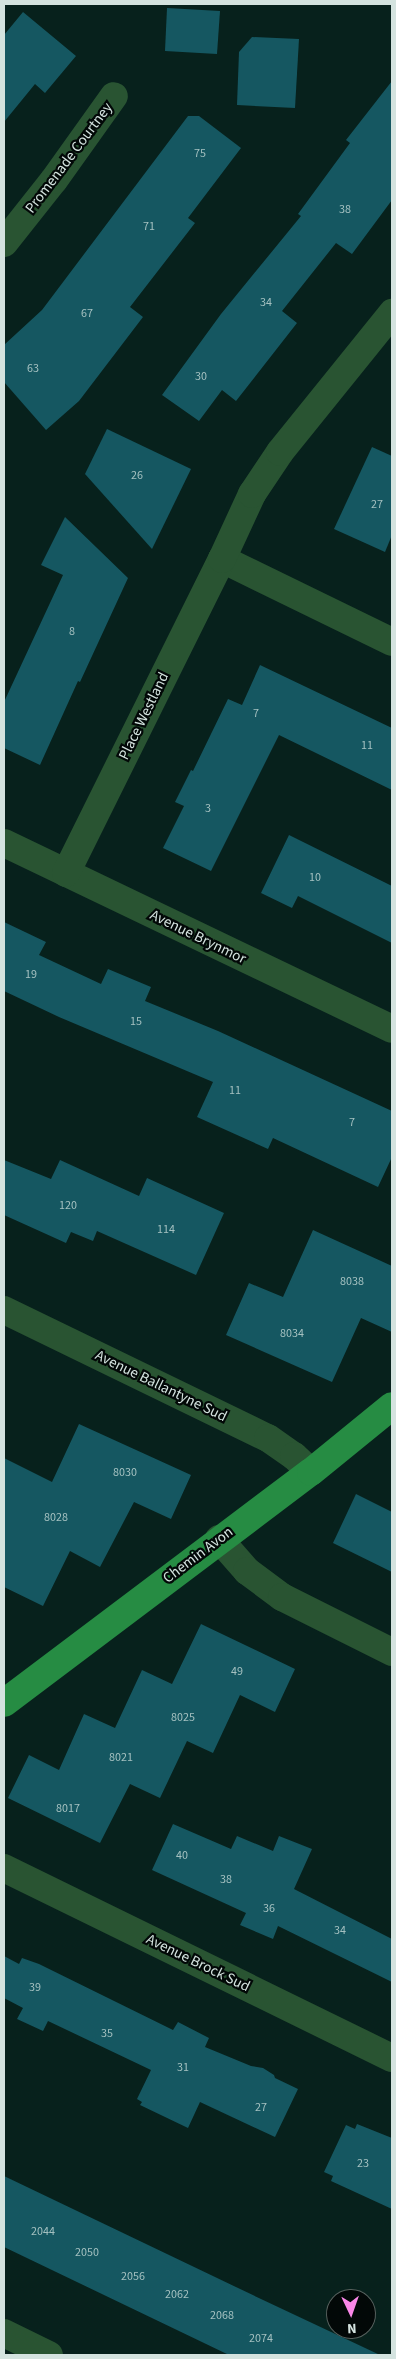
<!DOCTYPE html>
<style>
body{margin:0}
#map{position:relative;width:396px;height:2359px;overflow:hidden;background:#07211c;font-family:"Source Sans 3",sans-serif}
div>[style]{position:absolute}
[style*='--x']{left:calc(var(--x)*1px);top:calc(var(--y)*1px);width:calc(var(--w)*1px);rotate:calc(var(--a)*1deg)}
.building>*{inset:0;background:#155761}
.minor>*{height:28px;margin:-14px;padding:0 14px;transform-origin:14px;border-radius:14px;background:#295432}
.major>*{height:28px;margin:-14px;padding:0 14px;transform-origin:14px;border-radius:14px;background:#268c43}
span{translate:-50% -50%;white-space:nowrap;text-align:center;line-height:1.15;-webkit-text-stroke:4.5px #020807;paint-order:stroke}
.number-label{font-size:12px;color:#a4c0c0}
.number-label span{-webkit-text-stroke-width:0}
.street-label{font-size:15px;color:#d4e3df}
.frame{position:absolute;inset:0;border:5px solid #d4e3df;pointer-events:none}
.north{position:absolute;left:326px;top:2289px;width:50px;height:50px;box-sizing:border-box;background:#020807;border:1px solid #56605d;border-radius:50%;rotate:177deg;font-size:14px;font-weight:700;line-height:20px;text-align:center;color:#d4e3df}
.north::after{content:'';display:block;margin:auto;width:18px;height:22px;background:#fa87e8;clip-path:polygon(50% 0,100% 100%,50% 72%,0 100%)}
</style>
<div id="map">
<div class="building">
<div style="clip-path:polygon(167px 8px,220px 11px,217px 54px,165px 51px)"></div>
<div style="clip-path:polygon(23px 12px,76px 56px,45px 93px,35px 84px,4px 122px,4px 35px)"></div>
<div style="clip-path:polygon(252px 37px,299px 39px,295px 108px,237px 105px,239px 52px)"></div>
<div style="clip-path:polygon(392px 81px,392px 200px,352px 254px,336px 243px,282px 311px,297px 323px,236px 401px,222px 390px,199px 421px,162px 395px,221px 314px,301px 216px,298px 214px,350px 143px,346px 140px)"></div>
<div style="clip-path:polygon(188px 116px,199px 116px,241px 148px,188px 218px,195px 223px,130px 307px,143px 317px,79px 401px,46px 430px,4px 382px,4px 345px,42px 310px)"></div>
<div style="clip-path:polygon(107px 429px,191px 469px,152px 549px,85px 474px)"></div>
<div style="clip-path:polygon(372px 447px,392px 456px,392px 535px,385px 552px,334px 529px)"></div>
<div style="clip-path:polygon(65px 517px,128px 578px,80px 682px,78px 681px,40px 765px,4px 748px,4px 702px,63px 575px,41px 565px)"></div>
<div style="clip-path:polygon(260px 665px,392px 728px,392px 790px,279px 735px,211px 871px,163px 848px,184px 806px,175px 802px,191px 770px,193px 771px,228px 699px,242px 705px)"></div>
<div style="clip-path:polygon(289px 835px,392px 886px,392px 943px,298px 896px,292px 908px,261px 893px)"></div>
<div style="clip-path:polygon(4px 922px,46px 942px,39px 955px,101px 984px,108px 969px,151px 987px,145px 1001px,218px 1031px,392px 1111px,392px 1157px,378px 1187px,273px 1138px,268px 1149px,197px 1117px,213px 1082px,59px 1017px,4px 991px)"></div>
<div style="clip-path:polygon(4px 1160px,51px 1179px,60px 1160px,139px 1196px,147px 1178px,224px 1213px,196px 1275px,97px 1231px,93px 1241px,71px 1232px,66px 1243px,4px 1215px)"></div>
<div style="clip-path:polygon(313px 1230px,392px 1266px,392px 1332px,361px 1318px,332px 1382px,226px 1335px,249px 1283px,283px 1297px)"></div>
<div style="clip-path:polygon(79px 1424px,191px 1475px,171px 1519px,134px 1502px,100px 1567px,70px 1551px,43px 1606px,4px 1587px,4px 1458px,52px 1482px)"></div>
<div style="clip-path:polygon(356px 1494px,392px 1512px,392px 1572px,333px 1543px)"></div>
<div style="clip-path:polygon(201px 1624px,295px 1669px,275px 1712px,240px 1695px,213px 1753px,187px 1741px,160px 1798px,130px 1784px,100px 1843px,8px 1798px,29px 1755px,59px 1770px,84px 1714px,115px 1728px,142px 1670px,172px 1684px)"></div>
<div style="clip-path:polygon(173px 1824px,231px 1849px,237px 1836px,273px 1851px,279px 1836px,312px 1849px,294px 1889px,392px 1939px,392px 1982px,278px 1926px,273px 1939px,240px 1925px,246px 1913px,152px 1870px)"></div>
<div style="clip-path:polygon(4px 1956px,19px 1964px,22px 1958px,39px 1964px,173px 2030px,178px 2022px,209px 2038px,205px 2047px,251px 2066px,263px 2068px,274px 2075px,275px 2078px,298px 2089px,275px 2137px,200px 2102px,188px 2128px,140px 2105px,142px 2102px,137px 2099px,151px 2070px,48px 2021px,43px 2031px,17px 2019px,23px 2008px,4px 1998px)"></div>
<div style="clip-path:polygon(357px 2124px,392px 2138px,392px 2209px,331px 2181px,333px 2176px,324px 2172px,346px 2125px,355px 2129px)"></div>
<div style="clip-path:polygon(4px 2176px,261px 2299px,380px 2355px,229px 2355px,4px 2247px)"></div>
</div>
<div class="minor">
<div style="--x:4;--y:243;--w:80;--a:-51.6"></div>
<div style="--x:54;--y:180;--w:103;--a:-54.5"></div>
<div style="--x:222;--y:559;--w:189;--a:26"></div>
<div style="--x:4;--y:843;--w:430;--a:25.6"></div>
<div style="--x:66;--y:873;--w:351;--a:-63.6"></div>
<div style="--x:222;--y:559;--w:72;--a:-65.2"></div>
<div style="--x:252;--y:494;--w:50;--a:-56.3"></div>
<div style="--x:280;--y:452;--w:179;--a:-51.1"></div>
<div style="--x:4;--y:1310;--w:293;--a:25.9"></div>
<div style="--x:268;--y:1438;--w:32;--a:35"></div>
<div style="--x:294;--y:1456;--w:23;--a:43"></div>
<div style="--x:219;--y:1539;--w:43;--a:48.8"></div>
<div style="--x:247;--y:1571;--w:44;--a:36.6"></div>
<div style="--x:282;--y:1597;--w:123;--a:26.6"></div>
<div style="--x:4;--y:1868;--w:432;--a:26.1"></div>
<div style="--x:4;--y:2333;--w:50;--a:26.1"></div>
</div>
<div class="major">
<div style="--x:4;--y:1703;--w:384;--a:-37"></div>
<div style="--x:311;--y:1472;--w:104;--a:-39.2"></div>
</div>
<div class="number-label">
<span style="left:200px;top:154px">75</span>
<span style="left:345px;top:210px">38</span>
<span style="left:149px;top:227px">71</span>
<span style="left:266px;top:303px">34</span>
<span style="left:87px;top:314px">67</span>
<span style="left:33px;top:369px">63</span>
<span style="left:201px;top:377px">30</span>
<span style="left:137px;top:476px">26</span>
<span style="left:377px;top:505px">27</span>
<span style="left:72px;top:632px">8</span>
<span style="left:256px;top:714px">7</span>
<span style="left:367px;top:746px">11</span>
<span style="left:208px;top:809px">3</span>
<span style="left:315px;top:878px">10</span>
<span style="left:31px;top:975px">19</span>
<span style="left:136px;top:1022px">15</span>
<span style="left:235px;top:1091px">11</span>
<span style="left:352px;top:1123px">7</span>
<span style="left:68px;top:1206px">120</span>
<span style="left:166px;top:1230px">114</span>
<span style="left:352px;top:1282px">8038</span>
<span style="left:292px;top:1334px">8034</span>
<span style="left:125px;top:1473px">8030</span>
<span style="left:56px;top:1518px">8028</span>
<span style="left:237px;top:1672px">49</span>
<span style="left:183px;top:1718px">8025</span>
<span style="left:121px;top:1758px">8021</span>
<span style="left:68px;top:1809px">8017</span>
<span style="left:182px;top:1856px">40</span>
<span style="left:226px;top:1880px">38</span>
<span style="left:269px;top:1909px">36</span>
<span style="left:340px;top:1931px">34</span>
<span style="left:35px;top:1988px">39</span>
<span style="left:107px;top:2034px">35</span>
<span style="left:183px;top:2068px">31</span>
<span style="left:261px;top:2108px">27</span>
<span style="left:363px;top:2164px">23</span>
<span style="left:43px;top:2232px">2044</span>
<span style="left:87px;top:2253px">2050</span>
<span style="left:133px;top:2277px">2056</span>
<span style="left:177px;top:2295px">2062</span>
<span style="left:222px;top:2316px">2068</span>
<span style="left:261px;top:2339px">2074</span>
</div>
<div class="street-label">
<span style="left:69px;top:158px;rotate:-53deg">Promenade Courtney</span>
<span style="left:144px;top:716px;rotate:-64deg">Place Westland</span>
<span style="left:198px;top:937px;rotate:26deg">Avenue Brynmor</span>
<span style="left:161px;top:1386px;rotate:26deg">Avenue Ballantyne Sud</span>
<span style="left:198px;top:1555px;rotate:-37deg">Chemin Avon</span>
<span style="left:198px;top:1963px;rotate:26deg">Avenue Brock Sud</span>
</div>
<div class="frame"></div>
<div class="north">N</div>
</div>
